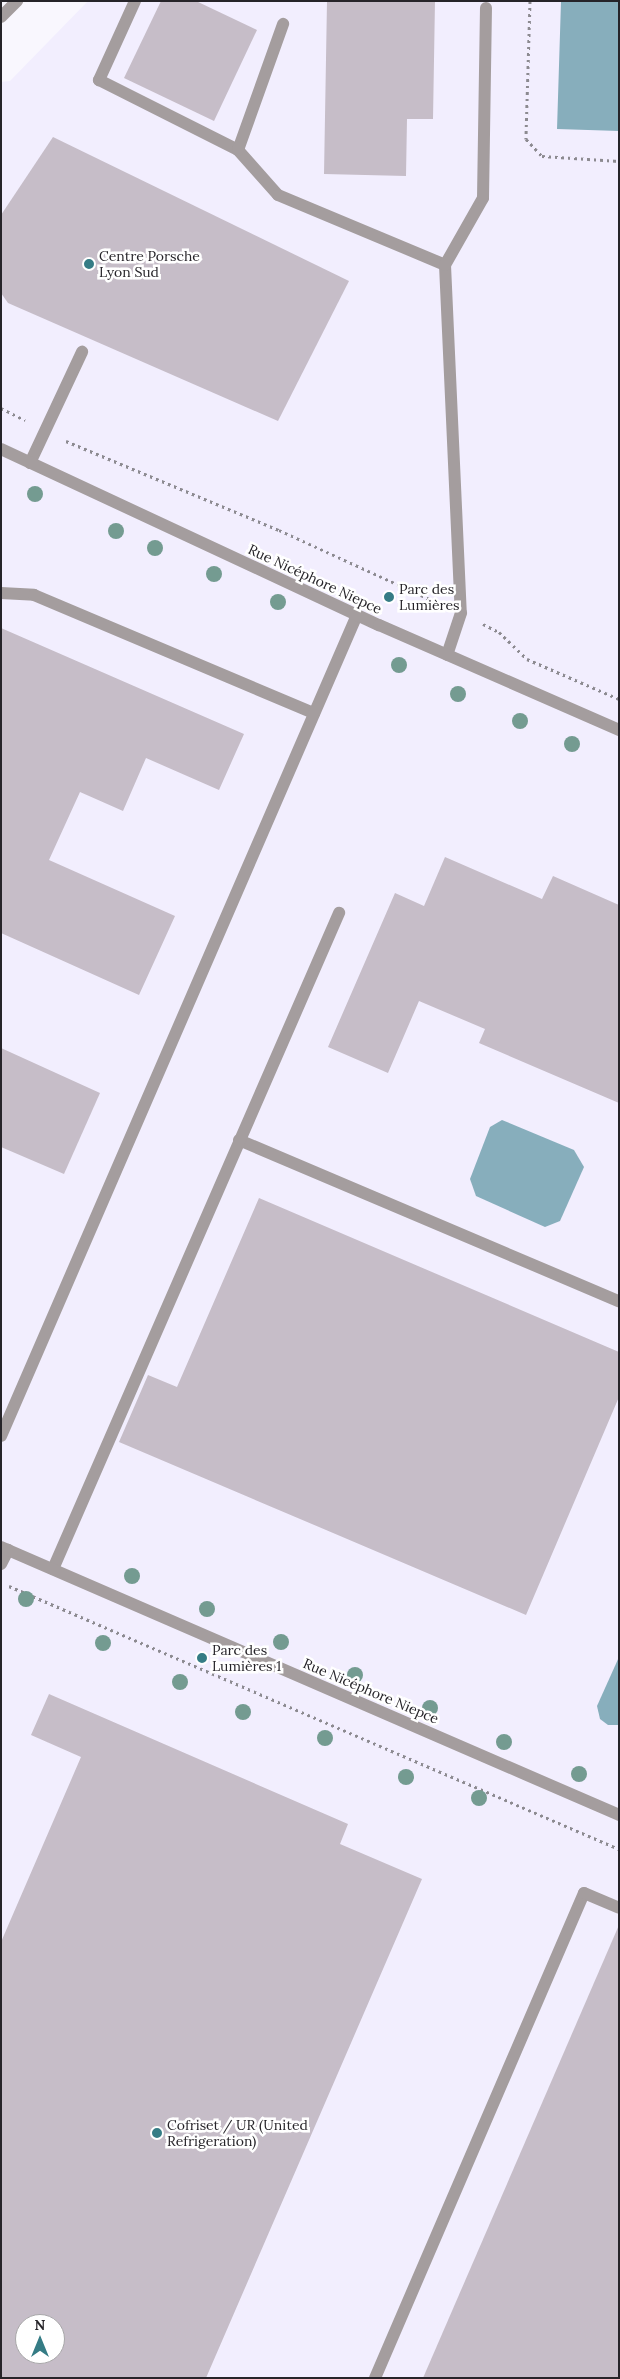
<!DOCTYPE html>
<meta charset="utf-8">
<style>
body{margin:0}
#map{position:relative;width:620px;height:2379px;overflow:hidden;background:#f9f7fe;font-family:Lora,serif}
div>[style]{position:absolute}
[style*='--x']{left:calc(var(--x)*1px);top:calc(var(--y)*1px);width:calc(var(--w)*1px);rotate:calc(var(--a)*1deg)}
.built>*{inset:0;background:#f2eefe}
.water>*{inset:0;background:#87aebc}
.building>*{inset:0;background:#c6bdc8}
.path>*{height:3px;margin-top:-1.5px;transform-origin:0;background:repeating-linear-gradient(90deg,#8c8a90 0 2.5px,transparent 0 6.5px)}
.lane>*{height:12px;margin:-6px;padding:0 6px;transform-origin:6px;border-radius:6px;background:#a49d9e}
.street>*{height:12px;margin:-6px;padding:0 6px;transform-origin:6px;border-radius:6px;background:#a49d9e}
.trees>*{width:16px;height:16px;margin:-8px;border-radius:50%;background:#749b91}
.dots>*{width:14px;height:14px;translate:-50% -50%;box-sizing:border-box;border:2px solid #fff;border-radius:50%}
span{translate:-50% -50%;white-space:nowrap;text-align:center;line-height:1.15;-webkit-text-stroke:5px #fff;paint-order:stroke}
.poi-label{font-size:14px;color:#262429}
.left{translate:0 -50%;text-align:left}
.street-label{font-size:14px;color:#262429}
.frame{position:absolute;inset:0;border:2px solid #262429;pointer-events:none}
.north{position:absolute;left:15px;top:2314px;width:50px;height:50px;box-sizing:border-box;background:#fff;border:1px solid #a8a7a9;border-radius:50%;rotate:0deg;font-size:14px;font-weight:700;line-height:20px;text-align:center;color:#262429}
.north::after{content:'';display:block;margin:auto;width:18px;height:22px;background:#357c85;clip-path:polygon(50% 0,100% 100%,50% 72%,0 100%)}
</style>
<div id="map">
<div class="built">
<div style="clip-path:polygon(evenodd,88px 1px,619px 1px,619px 2378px,1px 2378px,1px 82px,10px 81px,88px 1px,25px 2324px,55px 2324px,55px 2354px,25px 2354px,25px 2324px)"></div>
</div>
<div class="water">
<div style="clip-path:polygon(561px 1px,619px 1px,619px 131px,557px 129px)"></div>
<div style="clip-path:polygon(502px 1120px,574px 1150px,584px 1167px,560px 1221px,545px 1227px,476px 1196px,470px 1179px,490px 1127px)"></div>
<div style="clip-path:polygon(619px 1657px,619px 1725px,608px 1725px,600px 1719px,597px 1706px)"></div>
</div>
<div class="building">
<div style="clip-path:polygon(161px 1px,196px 1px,257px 30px,214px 121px,124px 78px)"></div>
<div style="clip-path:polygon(327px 1px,435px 1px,433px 119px,407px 119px,406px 176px,324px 174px)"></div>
<div style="clip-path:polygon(53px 137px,349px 281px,278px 421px,8px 303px,1px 293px,1px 215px)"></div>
<div style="clip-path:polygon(1px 628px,244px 734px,219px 790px,146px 758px,123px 811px,80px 792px,49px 860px,175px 916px,139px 995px,1px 933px)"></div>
<div style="clip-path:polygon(445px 857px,542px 899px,553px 876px,619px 905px,619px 1103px,479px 1043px,485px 1029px,419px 1001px,388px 1073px,328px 1047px,395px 893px,424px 906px)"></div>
<div style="clip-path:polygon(1px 1048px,100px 1093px,64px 1174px,1px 1147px)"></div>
<div style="clip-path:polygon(259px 1198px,619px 1352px,619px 1397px,526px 1615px,119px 1442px,148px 1375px,177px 1387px)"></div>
<div style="clip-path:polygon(evenodd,49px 1694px,348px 1824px,340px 1844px,422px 1879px,206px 2378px,1px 2378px,1px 1942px,81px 1757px,31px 1735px,49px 1694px,25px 2324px,55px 2324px,55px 2354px,25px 2354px,25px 2324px)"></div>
<div style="clip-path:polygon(619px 1925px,619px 2378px,423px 2378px)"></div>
</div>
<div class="path">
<div style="--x:530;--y:1;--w:138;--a:91.7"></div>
<div style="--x:526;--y:139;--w:23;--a:47"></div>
<div style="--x:542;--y:156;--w:77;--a:3.7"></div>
<div style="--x:1;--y:408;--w:27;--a:27"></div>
<div style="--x:66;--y:441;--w:231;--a:22.7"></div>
<div style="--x:279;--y:530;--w:173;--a:24.6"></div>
<div style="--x:483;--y:624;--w:18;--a:27"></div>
<div style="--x:499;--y:632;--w:39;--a:44"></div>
<div style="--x:527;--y:659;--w:100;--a:23.5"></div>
<div style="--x:9;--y:1586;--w:664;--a:23.32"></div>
</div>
<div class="lane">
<div style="--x:135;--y:1;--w:87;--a:114.5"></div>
<div style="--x:99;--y:80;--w:156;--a:26.7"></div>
<div style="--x:238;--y:150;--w:60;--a:48.4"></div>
<div style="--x:278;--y:195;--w:181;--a:22.7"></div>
<div style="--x:445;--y:265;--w:348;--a:87.4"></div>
<div style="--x:461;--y:613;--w:44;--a:108.4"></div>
<div style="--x:238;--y:150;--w:134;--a:-70.3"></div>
<div style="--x:445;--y:265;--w:77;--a:-60.4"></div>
<div style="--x:483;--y:198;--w:190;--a:-89.1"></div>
<div style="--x:30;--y:463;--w:123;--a:-64.9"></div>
<div style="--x:1;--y:593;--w:33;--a:3"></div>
<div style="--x:34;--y:595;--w:304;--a:22.9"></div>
<div style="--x:239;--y:1140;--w:413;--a:23"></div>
<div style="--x:1;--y:1436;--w:895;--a:-66.56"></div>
<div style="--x:1;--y:1564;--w:16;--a:-63"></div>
<div style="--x:53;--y:1569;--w:716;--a:-66.44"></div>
<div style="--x:375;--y:2378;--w:528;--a:-66.69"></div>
<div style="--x:584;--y:1893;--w:38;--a:23"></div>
</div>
<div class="street">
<div style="--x:1;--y:17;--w:23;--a:-45"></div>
<div style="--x:1;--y:449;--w:417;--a:25"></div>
<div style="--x:379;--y:625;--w:262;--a:23.6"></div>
<div style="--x:1;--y:1547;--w:674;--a:23.44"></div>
</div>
<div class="trees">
<div style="left:35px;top:494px"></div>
<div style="left:116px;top:531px"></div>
<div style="left:155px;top:548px"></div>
<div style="left:214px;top:574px"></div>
<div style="left:278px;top:602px"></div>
<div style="left:399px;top:665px"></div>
<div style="left:458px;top:694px"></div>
<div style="left:520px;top:721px"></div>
<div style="left:572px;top:744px"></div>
<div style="left:132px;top:1576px"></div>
<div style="left:26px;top:1599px"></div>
<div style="left:207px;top:1609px"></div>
<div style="left:281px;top:1642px"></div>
<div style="left:103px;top:1643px"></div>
<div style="left:355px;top:1675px"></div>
<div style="left:180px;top:1682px"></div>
<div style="left:430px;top:1708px"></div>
<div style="left:243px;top:1712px"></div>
<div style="left:325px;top:1738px"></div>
<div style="left:504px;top:1742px"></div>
<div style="left:579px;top:1774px"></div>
<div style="left:406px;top:1777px"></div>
<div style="left:479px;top:1798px"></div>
</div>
<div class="dots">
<div style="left:89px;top:264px;background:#357c85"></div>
<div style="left:389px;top:597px;background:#357c85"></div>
<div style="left:202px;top:1658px;background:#357c85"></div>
<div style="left:157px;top:2133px;background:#357c85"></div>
</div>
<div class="poi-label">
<span class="left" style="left:99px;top:264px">Centre Porsche<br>Lyon Sud</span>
<span class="left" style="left:399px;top:597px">Parc des<br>Lumières</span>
<span class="left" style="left:212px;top:1658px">Parc des<br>Lumières 1</span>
<span class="left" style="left:167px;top:2133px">Cofriset / UR (United<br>Refrigeration)</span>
</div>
<div class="street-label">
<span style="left:315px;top:579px;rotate:25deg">Rue Nicéphore Niepce</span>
<span style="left:371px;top:1691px;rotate:23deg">Rue Nicéphore Niepce</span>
</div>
<div class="frame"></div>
<div class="north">N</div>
</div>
